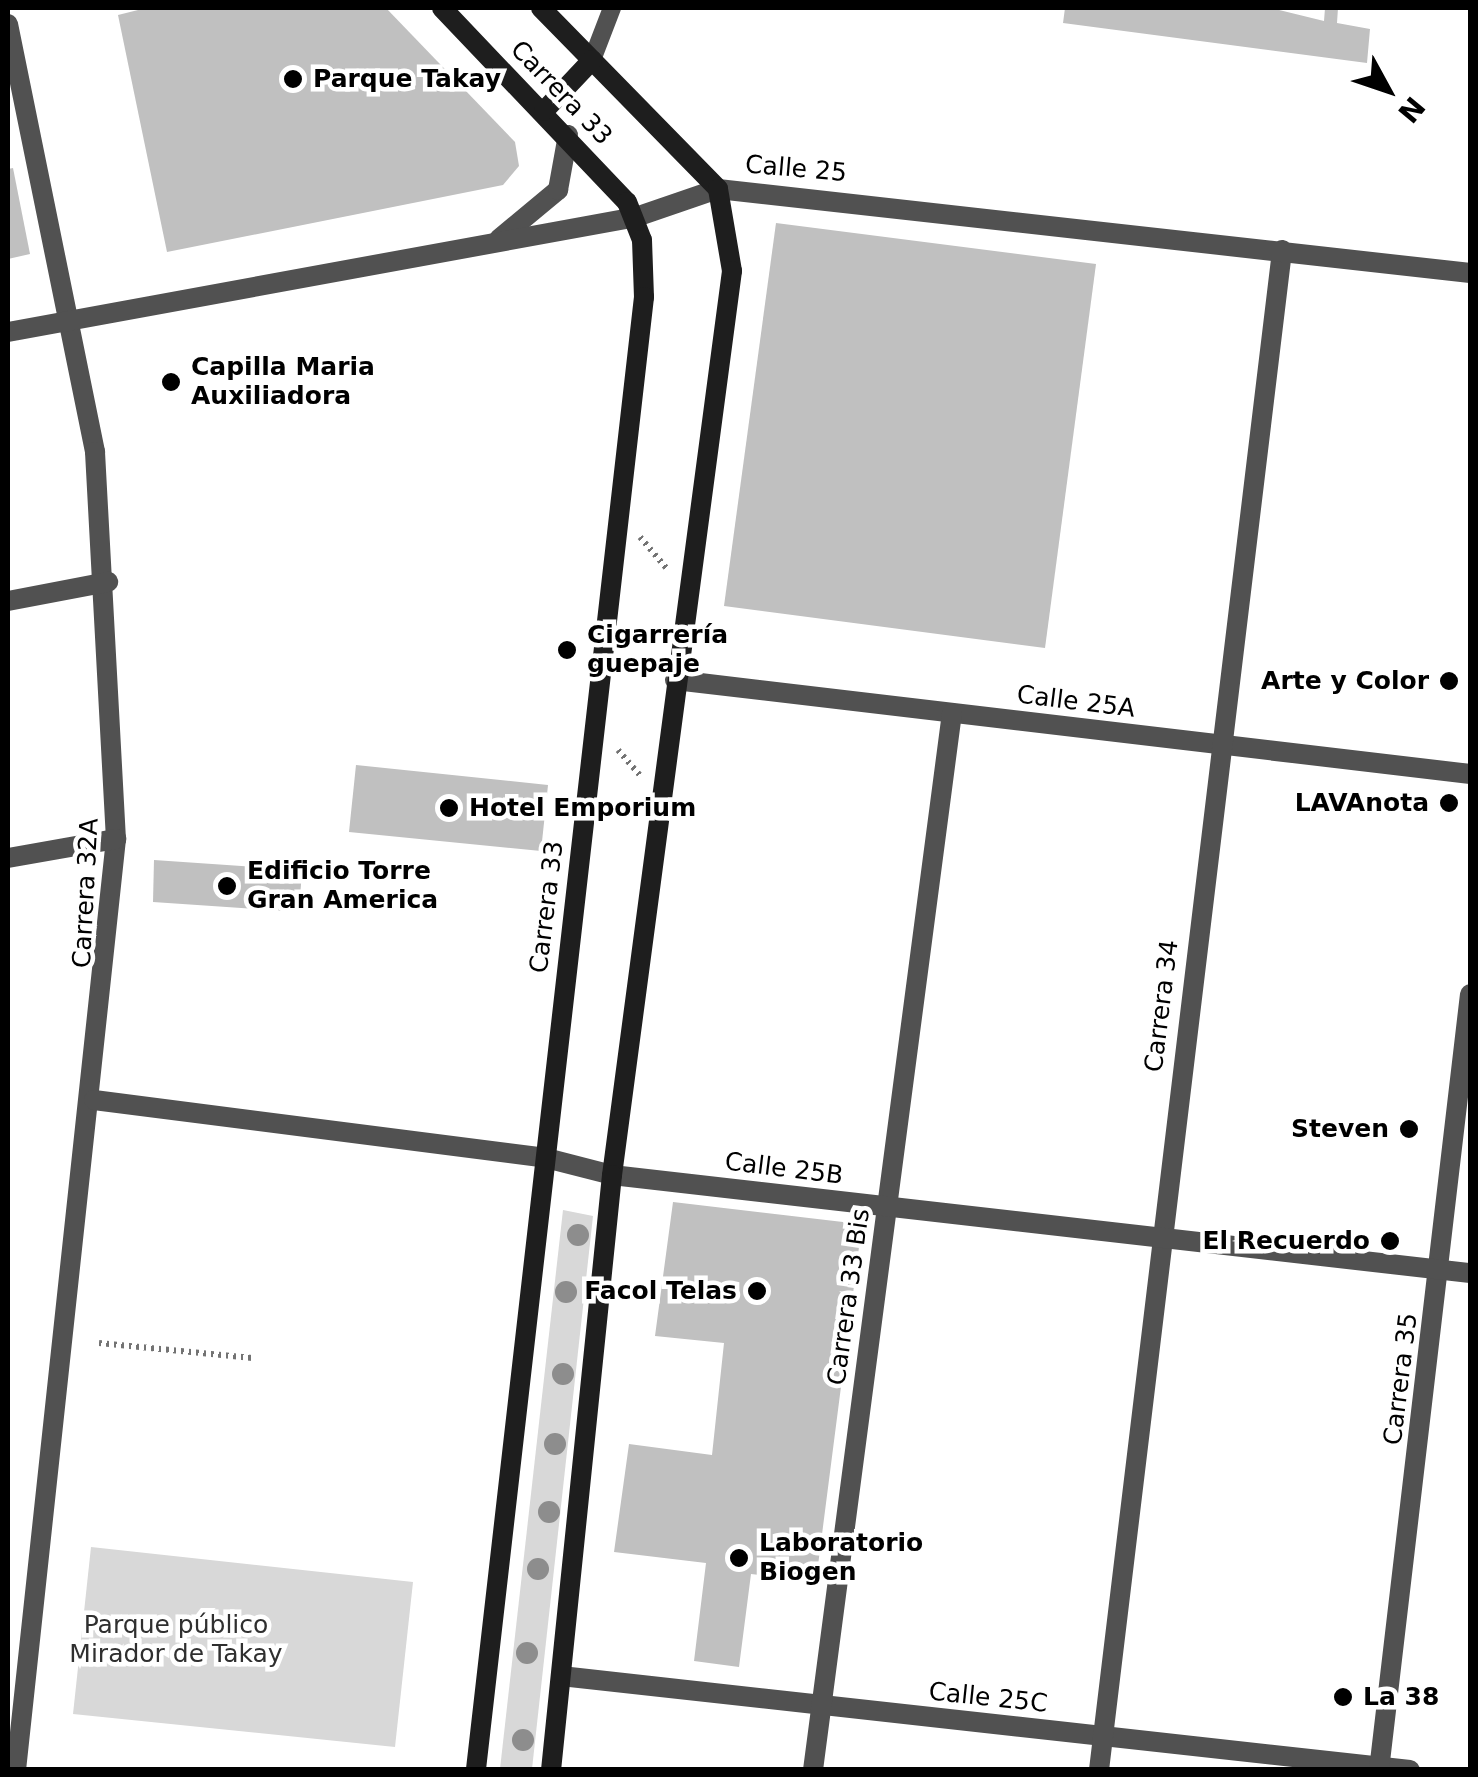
<!DOCTYPE html>
<meta charset="utf-8">
<style>
body{margin:0}
#map{position:relative;width:1478px;height:1777px;overflow:hidden;background:#fff;font-family:"DejaVu Sans",sans-serif}
div>[style]{position:absolute}
[style*='--x']{left:calc(var(--x)*1px);top:calc(var(--y)*1px);width:calc(var(--w)*1px);rotate:calc(var(--a)*1deg)}
.green>*{inset:0;background:#d8d8d8}
.building>*{inset:0;background:#c0c0c0}
.path>*{height:6px;margin-top:-3px;transform-origin:0;background:repeating-linear-gradient(90deg,#737373 0 2.5px,transparent 0 7.5px)}
.service>*{height:18px;margin:-9px;padding:0 9px;transform-origin:9px;border-radius:9px;background:#515151}
.minor>*{height:20px;margin:-10px;padding:0 10px;transform-origin:10px;border-radius:10px;background:#515151}
.tertiary>*{height:20px;margin:-10px;padding:0 10px;transform-origin:10px;border-radius:10px;background:#515151}
.secondary>*{height:20px;margin:-10px;padding:0 10px;transform-origin:10px;border-radius:10px;background:#1e1e1e}
.trees>*{width:22px;height:22px;margin:-11px;border-radius:50%;background:#8d8d8d}
.dots>*{width:28px;height:28px;translate:-50% -50%;box-sizing:border-box;border:5px solid #fff;border-radius:50%}
span{translate:-50% -50%;white-space:nowrap;text-align:center;line-height:1.15;-webkit-text-stroke:9px #fff;paint-order:stroke}
.poi-label{font-size:25px;color:#000;font-weight:700}
.left{translate:0 -50%;text-align:left}
.right{translate:-100% -50%;text-align:right}
.street-label{font-size:25px;color:#000}
.park-label{font-size:25px;color:#2f2f2f}
.frame{position:absolute;inset:0;border:10px solid #000;pointer-events:none}
.north{position:absolute;left:1338px;top:40px;width:100px;height:100px;-webkit-text-stroke:8px #fff;paint-order:stroke;rotate:130deg;font-size:28px;font-weight:700;line-height:40px;text-align:center;color:#000}
.north::after{content:'';display:block;margin:auto;width:35px;height:45px;background:#000;clip-path:polygon(50% 0,100% 100%,50% 72%,0 100%)}
</style>
<div id="map">
<div class="green">
<div style="clip-path:polygon(563px 1210px,593px 1216px,532px 1769px,500px 1769px)"></div>
<div style="clip-path:polygon(91px 1547px,413px 1582px,395px 1747px,73px 1714px)"></div>
</div>
<div class="building">
<div style="clip-path:polygon(146px 8px,386px 8px,515px 142px,519px 166px,503px 185px,167px 252px,118px 15px)"></div>
<div style="clip-path:polygon(1065px 8px,1271px 8px,1324px 21px,1325px 8px,1338px 8px,1337px 23px,1370px 29px,1367px 63px,1063px 23px)"></div>
<div style="clip-path:polygon(13px 168px,30px 254px,8px 259px,8px 169px)"></div>
<div style="clip-path:polygon(776px 223px,1096px 264px,1045px 648px,724px 606px)"></div>
<div style="clip-path:polygon(356px 765px,548px 785px,541px 851px,349px 832px)"></div>
<div style="clip-path:polygon(154px 860px,302px 870px,299px 912px,153px 902px)"></div>
<div style="clip-path:polygon(673px 1202px,843px 1222px,859px 1247px,816px 1581px,751px 1574px,739px 1667px,694px 1661px,706px 1563px,614px 1552px,629px 1444px,712px 1455px,724px 1343px,655px 1336px)"></div>
</div>
<div class="path">
<div style="--x:640;--y:537;--w:43;--a:49.7"></div>
<div style="--x:618;--y:750;--w:33;--a:49"></div>
<div style="--x:99;--y:1343;--w:154;--a:5.6"></div>
</div>
<div class="service">
<div style="--x:592;--y:60;--w:56;--a:-69"></div>
</div>
<div class="minor">
<div style="--x:8;--y:24;--w:437;--a:78.5"></div>
<div style="--x:95;--y:452;--w:388;--a:86.9"></div>
<div style="--x:116;--y:839;--w:936;--a:96.13"></div>
<div style="--x:8;--y:601;--w:102;--a:-10.8"></div>
<div style="--x:675;--y:680;--w:801;--a:6.74"></div>
<div style="--x:8;--y:858;--w:110;--a:-10"></div>
<div style="--x:94;--y:1100;--w:452;--a:7.3"></div>
<div style="--x:561;--y:1676;--w:854;--a:6.32"></div>
<div style="--x:813;--y:1770;--w:1066;--a:-82.51"></div>
<div style="--x:1099;--y:1770;--w:1531;--a:-83.13"></div>
<div style="--x:1379;--y:1770;--w:781;--a:-83.31"></div>
</div>
<div class="tertiary">
<div style="--x:499;--y:239;--w:77;--a:-39.7"></div>
<div style="--x:558;--y:190;--w:56;--a:-79.7"></div>
<div style="--x:8;--y:332;--w:638;--a:-10.38"></div>
<div style="--x:636;--y:217;--w:87;--a:-18.9"></div>
<div style="--x:718;--y:189;--w:757;--a:6.37"></div>
<div style="--x:542;--y:1157;--w:72;--a:14.4"></div>
<div style="--x:612;--y:1175;--w:864;--a:6.52"></div>
</div>
<div class="secondary">
<div style="--x:442;--y:8;--w:268;--a:46.4"></div>
<div style="--x:627;--y:202;--w:41;--a:68.5"></div>
<div style="--x:642;--y:240;--w:57;--a:88"></div>
<div style="--x:644;--y:297;--w:1483;--a:96.51"></div>
<div style="--x:541;--y:8;--w:253;--a:45.6"></div>
<div style="--x:718;--y:189;--w:83;--a:80.3"></div>
<div style="--x:732;--y:271;--w:912;--a:97.56"></div>
<div style="--x:612;--y:1175;--w:598;--a:95.85"></div>
<div style="--x:544;--y:111;--w:70;--a:-46.7"></div>
</div>
<div class="trees">
<div style="left:578px;top:1235px"></div>
<div style="left:566px;top:1292px"></div>
<div style="left:563px;top:1374px"></div>
<div style="left:555px;top:1444px"></div>
<div style="left:549px;top:1512px"></div>
<div style="left:538px;top:1569px"></div>
<div style="left:527px;top:1653px"></div>
<div style="left:523px;top:1740px"></div>
</div>
<div class="dots">
<div style="left:293px;top:79px;background:#000"></div>
<div style="left:171px;top:382px;background:#000"></div>
<div style="left:567px;top:650px;background:#000"></div>
<div style="left:1449px;top:681px;background:#000"></div>
<div style="left:1449px;top:803px;background:#000"></div>
<div style="left:449px;top:808px;background:#000"></div>
<div style="left:227px;top:886px;background:#000"></div>
<div style="left:1409px;top:1129px;background:#000"></div>
<div style="left:1390px;top:1241px;background:#000"></div>
<div style="left:757px;top:1291px;background:#000"></div>
<div style="left:739px;top:1558px;background:#000"></div>
<div style="left:1343px;top:1697px;background:#000"></div>
</div>
<div class="poi-label">
<span class="left" style="left:313px;top:79px">Parque Takay</span>
<span class="left" style="left:191px;top:382px">Capilla Maria<br>Auxiliadora</span>
<span class="left" style="left:587px;top:650px">Cigarrería<br>guepaje</span>
<span class="right" style="left:1429px;top:681px">Arte y Color</span>
<span class="right" style="left:1429px;top:803px">LAVAnota</span>
<span class="left" style="left:469px;top:808px">Hotel Emporium</span>
<span class="left" style="left:247px;top:886px">Edificio Torre<br>Gran America</span>
<span class="right" style="left:1389px;top:1129px">Steven</span>
<span class="right" style="left:1370px;top:1241px">El Recuerdo</span>
<span class="right" style="left:737px;top:1291px">Facol Telas</span>
<span class="left" style="left:759px;top:1558px">Laboratorio<br>Biogen</span>
<span class="left" style="left:1363px;top:1697px">La 38</span>
</div>
<div class="street-label">
<span style="left:561px;top:93px;rotate:46deg">Carrera 33</span>
<span style="left:796px;top:169px;rotate:5deg">Calle 25</span>
<span style="left:1076px;top:702px;rotate:7deg">Calle 25A</span>
<span style="left:86px;top:893px;rotate:-87deg">Carrera 32A</span>
<span style="left:547px;top:907px;rotate:-83deg">Carrera 33</span>
<span style="left:1162px;top:1006px;rotate:-83deg">Carrera 34</span>
<span style="left:784px;top:1169px;rotate:7deg">Calle 25B</span>
<span style="left:849px;top:1297px;rotate:-82deg">Carrera 33 Bis</span>
<span style="left:1401px;top:1379px;rotate:-83deg">Carrera 35</span>
<span style="left:988px;top:1698px;rotate:6deg">Calle 25C</span>
</div>
<div class="park-label">
<span style="left:176px;top:1640px">Parque público<br>Mirador de Takay</span>
</div>
<div class="frame"></div>
<div class="north">N</div>
</div>
